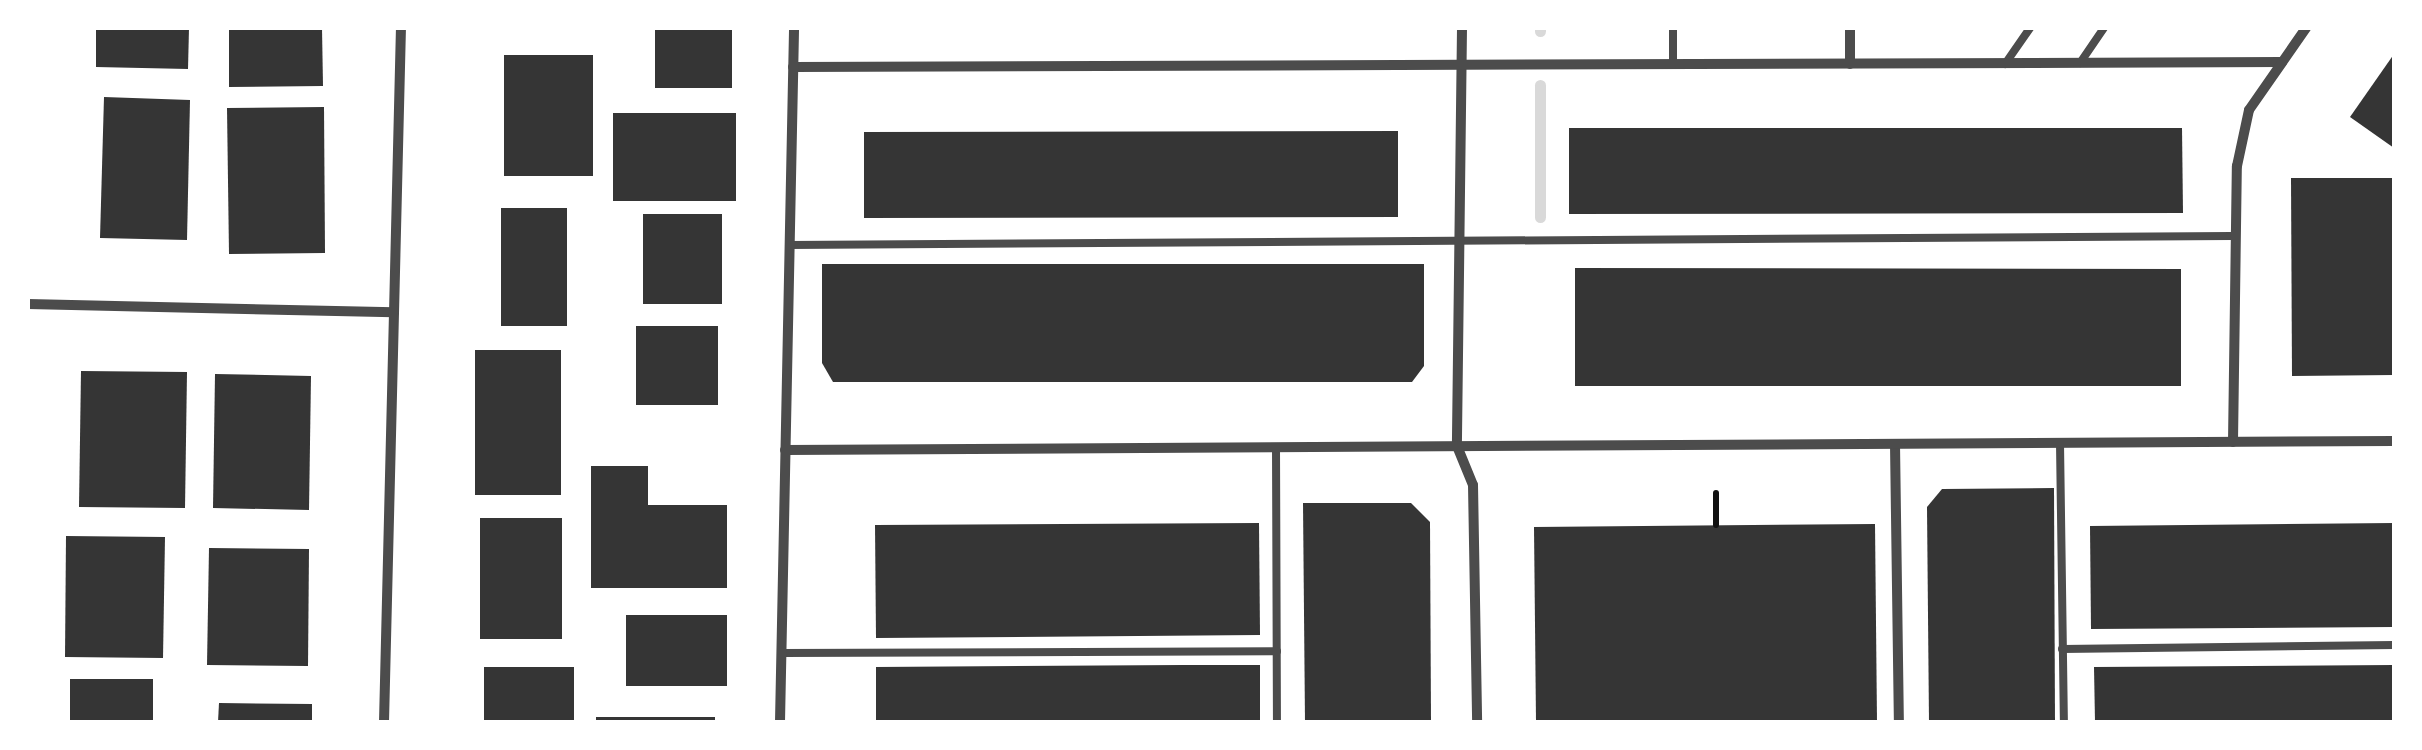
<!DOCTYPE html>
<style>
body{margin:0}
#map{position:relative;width:2422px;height:750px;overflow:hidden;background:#fff;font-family:"Fira Sans Condensed",sans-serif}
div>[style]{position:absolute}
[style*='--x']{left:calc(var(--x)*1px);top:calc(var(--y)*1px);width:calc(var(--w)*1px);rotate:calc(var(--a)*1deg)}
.stream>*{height:11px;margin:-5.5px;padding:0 5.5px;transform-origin:5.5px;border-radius:5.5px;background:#d9d9d9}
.building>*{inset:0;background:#353535}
.path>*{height:6px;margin:-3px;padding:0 3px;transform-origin:3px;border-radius:3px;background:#111}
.service>*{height:8px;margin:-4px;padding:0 4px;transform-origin:4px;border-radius:4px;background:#4c4c4c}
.minor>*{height:10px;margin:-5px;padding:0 5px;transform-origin:5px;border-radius:5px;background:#4c4c4c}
span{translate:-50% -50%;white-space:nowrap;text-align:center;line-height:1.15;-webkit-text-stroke:10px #fff;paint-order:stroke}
.frame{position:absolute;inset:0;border:30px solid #fff;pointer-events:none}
</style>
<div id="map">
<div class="stream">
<div style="--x:1540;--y:28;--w:3;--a:90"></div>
<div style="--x:1540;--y:85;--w:132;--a:90"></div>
</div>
<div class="building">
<div style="clip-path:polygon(96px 28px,189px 28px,188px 69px,96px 67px)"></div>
<div style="clip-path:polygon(229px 28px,322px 28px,323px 86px,229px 87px)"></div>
<div style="clip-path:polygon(655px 28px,732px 28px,732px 88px,655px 88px)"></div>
<div style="clip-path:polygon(2394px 54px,2394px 148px,2350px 117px)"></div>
<div style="clip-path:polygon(504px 55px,593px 55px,593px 176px,504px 176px)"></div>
<div style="clip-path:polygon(104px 97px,190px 100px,187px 240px,100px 238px)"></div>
<div style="clip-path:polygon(324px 107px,325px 253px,229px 254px,227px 108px)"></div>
<div style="clip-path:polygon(613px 113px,736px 113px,736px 201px,613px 201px)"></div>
<div style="clip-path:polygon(1569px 128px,2182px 128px,2183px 213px,1569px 214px)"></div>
<div style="clip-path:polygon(1398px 131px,1398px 217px,864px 218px,864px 132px)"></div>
<div style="clip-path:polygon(2291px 178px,2394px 178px,2394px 375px,2292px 376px)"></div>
<div style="clip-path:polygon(501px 208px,567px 208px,567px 326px,501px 326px)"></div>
<div style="clip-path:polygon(643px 214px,722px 214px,722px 304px,643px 304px)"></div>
<div style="clip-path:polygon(822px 264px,1424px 264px,1424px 366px,1412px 382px,833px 382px,822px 363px)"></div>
<div style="clip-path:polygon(1575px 268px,2181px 269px,2181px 386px,1575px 386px)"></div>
<div style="clip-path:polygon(636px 326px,718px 326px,718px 405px,636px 405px)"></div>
<div style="clip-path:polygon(475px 350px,561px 350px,561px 495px,475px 495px)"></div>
<div style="clip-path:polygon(81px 371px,187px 372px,185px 508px,79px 507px)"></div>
<div style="clip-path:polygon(215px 374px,311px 376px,309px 510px,213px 508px)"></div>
<div style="clip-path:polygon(591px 466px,648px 466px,648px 505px,727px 505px,727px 588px,591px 588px)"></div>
<div style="clip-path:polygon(2054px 488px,2055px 722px,1929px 722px,1927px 507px,1942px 489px)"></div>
<div style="clip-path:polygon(1303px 503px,1411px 503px,1430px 522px,1431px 722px,1305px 722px)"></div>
<div style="clip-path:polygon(480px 518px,562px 518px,562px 639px,480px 639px)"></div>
<div style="clip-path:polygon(1259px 523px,1260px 635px,876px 638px,875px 525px)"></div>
<div style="clip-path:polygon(2394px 523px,2394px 627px,2091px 629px,2090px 526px)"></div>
<div style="clip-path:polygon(1875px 524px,1877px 722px,1536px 722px,1534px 527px)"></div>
<div style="clip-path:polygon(66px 536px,165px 537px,163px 658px,65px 657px)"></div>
<div style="clip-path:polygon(209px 548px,309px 549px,308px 666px,207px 665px)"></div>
<div style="clip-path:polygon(626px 615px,727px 615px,727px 686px,626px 686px)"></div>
<div style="clip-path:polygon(1183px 665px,1260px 665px,1260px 722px,876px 722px,876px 667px)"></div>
<div style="clip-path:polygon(2394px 665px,2394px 722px,2095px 722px,2094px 667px)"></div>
<div style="clip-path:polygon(484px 667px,574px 667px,574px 722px,484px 722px)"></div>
<div style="clip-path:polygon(70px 679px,153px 679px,153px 722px,70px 722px)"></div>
<div style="clip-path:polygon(219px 703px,312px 704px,312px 722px,218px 722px)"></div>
<div style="clip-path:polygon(596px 717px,715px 717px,715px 722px,596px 722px)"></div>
</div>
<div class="path">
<div style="--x:1716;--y:493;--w:32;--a:90"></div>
</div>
<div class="service">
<div style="--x:2080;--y:63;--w:42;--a:-55.6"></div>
<div style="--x:2005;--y:64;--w:44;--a:-55.2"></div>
<div style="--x:1673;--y:65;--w:37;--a:-90"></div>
<div style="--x:789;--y:245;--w:1443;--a:-0.36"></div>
<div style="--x:2060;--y:443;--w:279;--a:89.2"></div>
<div style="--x:1276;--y:447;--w:275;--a:89.8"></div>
<div style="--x:2062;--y:649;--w:332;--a:-0.7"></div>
<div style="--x:782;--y:653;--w:495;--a:-0.2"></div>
</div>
<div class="minor">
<div style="--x:1462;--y:28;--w:418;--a:90.7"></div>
<div style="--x:1457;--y:446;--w:42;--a:67.7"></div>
<div style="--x:1473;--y:485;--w:237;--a:89"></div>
<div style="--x:1850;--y:64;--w:36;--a:-90"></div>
<div style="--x:793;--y:67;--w:1489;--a:-0.19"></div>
<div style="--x:28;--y:304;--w:366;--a:1.3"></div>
<div style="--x:2233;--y:442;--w:276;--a:-89.2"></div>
<div style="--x:2237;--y:166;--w:57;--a:-77.9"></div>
<div style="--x:2249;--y:110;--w:100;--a:-55.2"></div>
<div style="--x:1895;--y:444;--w:278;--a:89.2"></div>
<div style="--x:785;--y:450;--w:1609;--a:-0.32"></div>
<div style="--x:384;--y:722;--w:694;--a:-88.6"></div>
<div style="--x:780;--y:722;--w:694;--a:-88.84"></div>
</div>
<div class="frame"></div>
</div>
